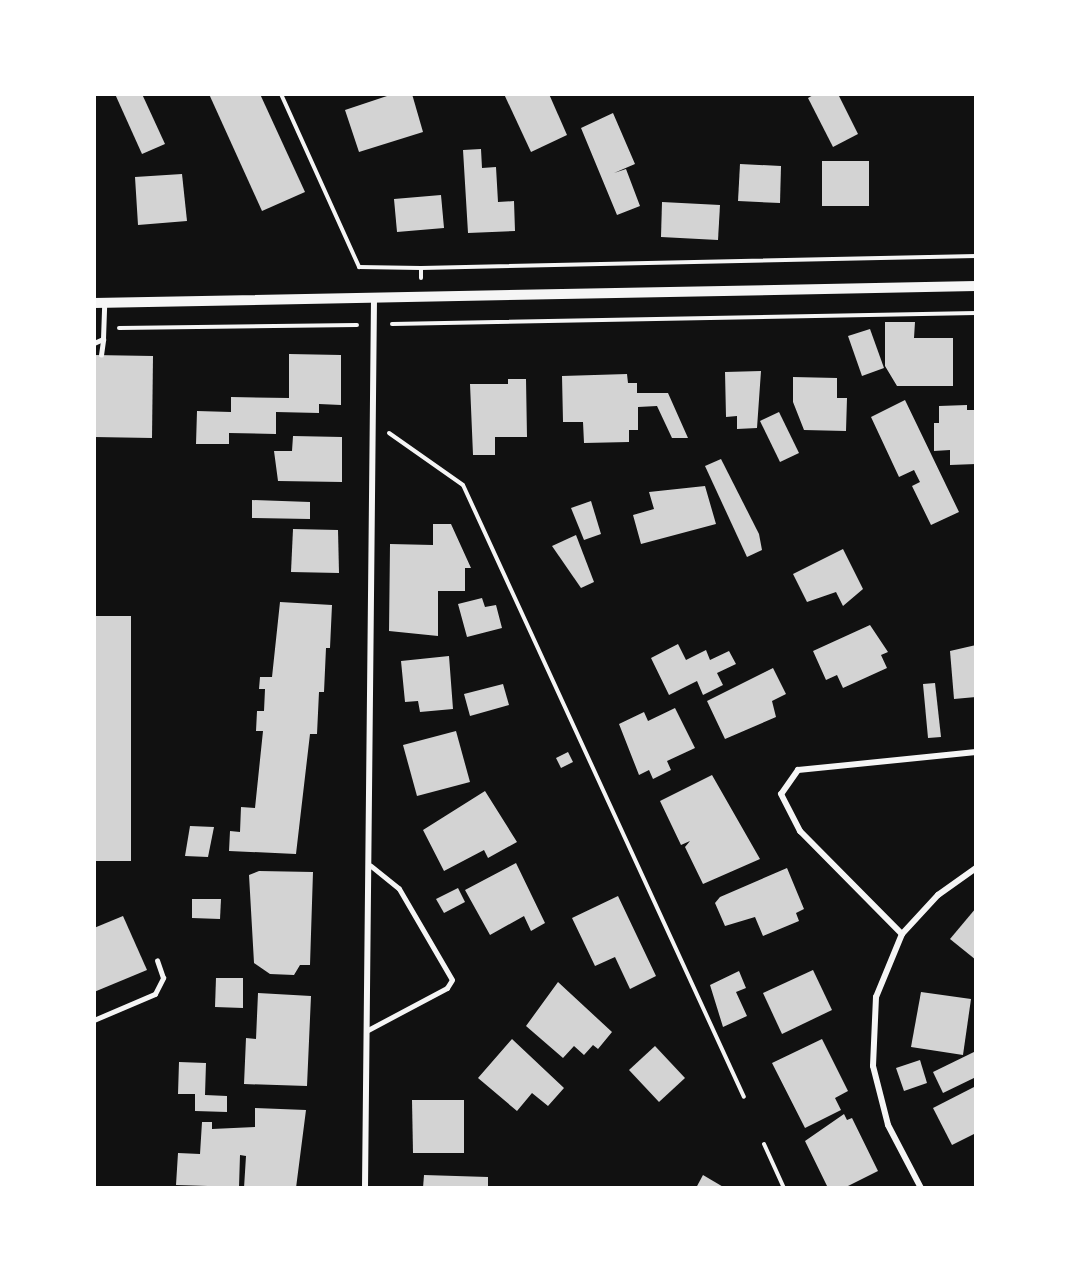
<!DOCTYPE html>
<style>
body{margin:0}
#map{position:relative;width:1070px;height:1282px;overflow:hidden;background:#111;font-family:Commissioner,sans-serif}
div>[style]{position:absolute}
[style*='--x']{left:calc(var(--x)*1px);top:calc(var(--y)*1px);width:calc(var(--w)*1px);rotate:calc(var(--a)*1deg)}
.building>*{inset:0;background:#d3d3d3}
.path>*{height:4px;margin:-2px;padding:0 2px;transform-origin:2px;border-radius:2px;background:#f5f5f5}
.service>*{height:4.5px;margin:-2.25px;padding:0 2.25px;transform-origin:2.25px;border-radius:2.25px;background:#f5f5f5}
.minor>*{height:6px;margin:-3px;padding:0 3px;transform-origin:3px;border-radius:3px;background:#f5f5f5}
.tertiary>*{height:10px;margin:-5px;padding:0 5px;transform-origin:5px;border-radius:5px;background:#f5f5f5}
span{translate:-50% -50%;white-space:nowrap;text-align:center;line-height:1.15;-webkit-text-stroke:4.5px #fff;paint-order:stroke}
.frame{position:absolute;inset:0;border:96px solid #fff;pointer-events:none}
</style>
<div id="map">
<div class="building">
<div style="clip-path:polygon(115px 94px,142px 94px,165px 144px,142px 154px)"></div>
<div style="clip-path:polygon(209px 94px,260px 94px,305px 192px,262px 211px)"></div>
<div style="clip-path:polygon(393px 94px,412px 94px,423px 132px,359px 152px,345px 110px)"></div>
<div style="clip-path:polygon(504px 94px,549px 94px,567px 135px,531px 152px)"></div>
<div style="clip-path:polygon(815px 94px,838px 94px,858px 134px,833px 147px,808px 98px)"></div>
<div style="clip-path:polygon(613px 113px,635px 164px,614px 173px,626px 169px,640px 206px,617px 215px,581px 128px)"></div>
<div style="clip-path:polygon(481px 149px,482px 168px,496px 167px,498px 202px,514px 201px,515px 231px,468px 233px,463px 150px)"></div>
<div style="clip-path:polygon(822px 161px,869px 161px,869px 206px,822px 206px)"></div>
<div style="clip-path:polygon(740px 164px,781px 166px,780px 203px,738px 201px)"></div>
<div style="clip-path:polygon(182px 174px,187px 221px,138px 225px,135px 177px)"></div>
<div style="clip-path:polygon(441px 195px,444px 228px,397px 232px,394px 199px)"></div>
<div style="clip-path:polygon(662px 202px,720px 205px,718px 240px,661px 237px)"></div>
<div style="clip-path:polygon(885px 322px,915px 322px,914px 338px,953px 338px,953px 386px,897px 386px,885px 366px)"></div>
<div style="clip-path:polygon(870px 329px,884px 368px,862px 376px,848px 336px)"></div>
<div style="clip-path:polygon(289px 354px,341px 355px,341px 405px,319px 404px,319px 413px,276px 412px,276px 434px,229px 433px,229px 444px,196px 444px,197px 411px,231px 412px,231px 397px,289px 398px)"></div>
<div style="clip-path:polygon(94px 355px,153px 356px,152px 438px,94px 437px)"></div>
<div style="clip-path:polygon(761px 371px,757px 428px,737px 429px,737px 416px,726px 417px,725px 372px)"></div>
<div style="clip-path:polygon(627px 374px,628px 383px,637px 383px,637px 393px,668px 393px,688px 438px,672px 438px,657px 406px,638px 407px,638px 430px,629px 430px,629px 442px,584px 443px,583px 422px,563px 422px,562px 376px)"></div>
<div style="clip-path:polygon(793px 377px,837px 378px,837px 398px,847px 398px,846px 431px,804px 430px,793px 402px)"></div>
<div style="clip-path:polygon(508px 379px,526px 379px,527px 437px,495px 437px,495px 455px,473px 455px,470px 384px,508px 384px)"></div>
<div style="clip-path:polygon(905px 400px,959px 512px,931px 525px,912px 486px,920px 482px,914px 470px,899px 477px,871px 417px)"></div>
<div style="clip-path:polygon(967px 405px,967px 410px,976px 410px,976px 464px,950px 465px,950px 450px,934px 451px,934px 423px,939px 423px,939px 406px)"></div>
<div style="clip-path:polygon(779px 412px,799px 453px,780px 462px,760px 421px)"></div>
<div style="clip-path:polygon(293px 436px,342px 437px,342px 482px,278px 481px,274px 451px,292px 451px)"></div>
<div style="clip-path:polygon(721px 459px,759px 534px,762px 550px,747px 557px,705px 466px)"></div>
<div style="clip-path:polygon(705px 486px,716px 524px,641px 544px,633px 515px,654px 509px,649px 492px)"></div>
<div style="clip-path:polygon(252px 500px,310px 502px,310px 519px,252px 518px)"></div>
<div style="clip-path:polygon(591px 501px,601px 534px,584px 540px,571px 508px)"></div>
<div style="clip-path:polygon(433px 524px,451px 524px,471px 568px,465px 568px,465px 591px,438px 591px,438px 636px,389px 631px,390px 544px,433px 545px)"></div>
<div style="clip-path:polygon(293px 529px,338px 530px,339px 573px,291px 572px)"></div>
<div style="clip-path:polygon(576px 535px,594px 582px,581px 588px,552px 546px)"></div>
<div style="clip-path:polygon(843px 549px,863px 589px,843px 606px,836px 592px,807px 602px,793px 574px)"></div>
<div style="clip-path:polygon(482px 598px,485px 607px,496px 605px,502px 628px,467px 637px,458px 604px)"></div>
<div style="clip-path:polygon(280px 602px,332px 605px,330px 648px,326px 648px,324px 692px,319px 692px,317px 734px,310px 734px,296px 854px,229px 851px,230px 831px,240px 832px,241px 807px,255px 808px,263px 731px,256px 731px,257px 711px,264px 711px,265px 689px,259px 689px,260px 677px,272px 677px)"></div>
<div style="clip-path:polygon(94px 616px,131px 616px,131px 861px,94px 861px)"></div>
<div style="clip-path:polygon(870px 625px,888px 652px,881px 655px,887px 668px,843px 688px,837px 675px,826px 680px,813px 651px)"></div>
<div style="clip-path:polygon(678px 644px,686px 660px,706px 650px,710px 660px,729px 651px,736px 664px,717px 673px,723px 685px,703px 695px,697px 681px,669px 695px,651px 658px)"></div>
<div style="clip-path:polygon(976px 645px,976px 697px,954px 699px,950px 651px)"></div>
<div style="clip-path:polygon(449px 656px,453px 709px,420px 712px,418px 701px,405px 702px,401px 661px)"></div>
<div style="clip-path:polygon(773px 668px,786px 694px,772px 701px,776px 717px,725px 739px,707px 701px)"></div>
<div style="clip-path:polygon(935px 683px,941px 737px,928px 738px,923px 684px)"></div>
<div style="clip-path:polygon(503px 684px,509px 705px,470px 716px,464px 694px)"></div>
<div style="clip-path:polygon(675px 708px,695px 748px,667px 761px,671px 770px,653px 779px,649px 770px,639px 775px,619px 724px,644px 712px,648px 721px)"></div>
<div style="clip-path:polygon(456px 731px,470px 782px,417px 796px,403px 745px)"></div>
<div style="clip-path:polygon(568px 752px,573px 762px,561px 768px,556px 758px)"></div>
<div style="clip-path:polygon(712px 775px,760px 859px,703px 884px,685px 847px,690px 841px,681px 845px,660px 801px)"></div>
<div style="clip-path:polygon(485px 791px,517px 842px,488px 858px,484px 850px,444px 871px,423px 830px)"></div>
<div style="clip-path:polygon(190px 826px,214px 827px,208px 857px,185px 856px)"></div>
<div style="clip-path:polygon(516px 863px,545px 923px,531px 931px,524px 916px,490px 935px,465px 890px)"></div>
<div style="clip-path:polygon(787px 868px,804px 909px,796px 913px,799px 921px,763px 936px,755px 917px,725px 926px,715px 903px,720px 897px)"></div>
<div style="clip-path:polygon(259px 871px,313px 872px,310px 965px,300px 965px,294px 975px,270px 974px,254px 963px,249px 875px)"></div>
<div style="clip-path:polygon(458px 888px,465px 902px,444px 913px,436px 899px)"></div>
<div style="clip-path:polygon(618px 896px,656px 976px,630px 989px,615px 957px,595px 966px,572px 918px)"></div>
<div style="clip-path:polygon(192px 899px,221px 899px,220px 919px,192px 918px)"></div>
<div style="clip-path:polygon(976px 908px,976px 960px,950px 939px)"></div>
<div style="clip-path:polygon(123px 916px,147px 970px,94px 992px,94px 928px)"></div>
<div style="clip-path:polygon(813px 970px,832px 1010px,782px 1034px,763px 993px)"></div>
<div style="clip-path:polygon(739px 971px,746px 988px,736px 992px,747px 1016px,723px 1027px,710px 985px)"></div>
<div style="clip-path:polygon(216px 978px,243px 978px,243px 1008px,215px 1007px)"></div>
<div style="clip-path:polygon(558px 982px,612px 1032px,598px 1049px,593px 1045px,584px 1055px,574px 1046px,563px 1058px,526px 1026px)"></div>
<div style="clip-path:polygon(921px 992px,971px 999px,963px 1055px,911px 1047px)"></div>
<div style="clip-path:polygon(258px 993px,311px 996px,307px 1086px,244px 1084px,246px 1038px,256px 1039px)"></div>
<div style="clip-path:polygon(512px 1039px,564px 1088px,548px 1106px,532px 1093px,517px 1111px,478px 1078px)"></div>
<div style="clip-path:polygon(822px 1039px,848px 1091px,835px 1098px,841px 1110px,805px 1128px,772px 1063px)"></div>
<div style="clip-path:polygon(655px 1046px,685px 1078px,659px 1102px,629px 1070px)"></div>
<div style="clip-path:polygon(976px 1051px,976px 1077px,943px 1093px,933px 1072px)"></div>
<div style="clip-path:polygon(920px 1060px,927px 1083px,904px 1091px,896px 1068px)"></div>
<div style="clip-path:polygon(179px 1062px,206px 1063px,205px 1095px,227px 1096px,227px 1112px,195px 1111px,195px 1094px,178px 1094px)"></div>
<div style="clip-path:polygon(976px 1086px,976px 1133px,952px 1145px,933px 1108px)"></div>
<div style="clip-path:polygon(412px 1100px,464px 1100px,464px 1153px,413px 1153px)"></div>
<div style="clip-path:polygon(255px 1108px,306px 1110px,296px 1188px,244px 1188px,246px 1156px,240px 1155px,239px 1187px,176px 1185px,178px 1153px,200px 1154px,202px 1122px,212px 1122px,212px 1129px,255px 1127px)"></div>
<div style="clip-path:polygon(844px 1114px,847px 1120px,852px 1118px,878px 1171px,844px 1188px,828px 1188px,805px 1141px)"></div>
<div style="clip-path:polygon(424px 1175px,488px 1177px,488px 1188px,423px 1188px)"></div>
<div style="clip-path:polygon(703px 1175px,725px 1188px,696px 1188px)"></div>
</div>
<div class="path">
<div style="--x:281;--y:94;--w:190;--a:65.7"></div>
<div style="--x:359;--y:267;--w:62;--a:0.9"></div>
<div style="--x:421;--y:268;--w:10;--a:90"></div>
<div style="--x:421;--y:268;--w:555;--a:-1.24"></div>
<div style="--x:392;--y:324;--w:584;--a:-1.08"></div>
<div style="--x:119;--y:328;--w:238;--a:-0.7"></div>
<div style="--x:389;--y:433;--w:90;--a:35.1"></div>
<div style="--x:463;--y:485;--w:673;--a:65.34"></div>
<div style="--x:764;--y:1144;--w:48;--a:65.6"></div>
</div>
<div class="service">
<div style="--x:94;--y:343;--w:10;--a:-24"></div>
<div style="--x:103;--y:339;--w:36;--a:-88"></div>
<div style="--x:101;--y:355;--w:15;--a:-82"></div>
<div style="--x:94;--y:1020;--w:66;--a:-23.1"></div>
<div style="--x:155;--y:994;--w:18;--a:-63"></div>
<div style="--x:163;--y:978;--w:18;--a:-109"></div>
<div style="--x:368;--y:1030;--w:89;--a:-28"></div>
<div style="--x:447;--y:988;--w:9;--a:-58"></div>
<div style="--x:452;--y:980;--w:105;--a:-120.2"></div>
<div style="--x:399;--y:889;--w:36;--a:-141"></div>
</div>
<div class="minor">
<div style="--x:976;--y:752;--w:179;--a:174.2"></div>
<div style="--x:798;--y:770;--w:29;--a:125"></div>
<div style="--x:781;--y:794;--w:42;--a:62.8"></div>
<div style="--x:800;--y:831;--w:145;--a:45.3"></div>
<div style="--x:902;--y:934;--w:53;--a:-47.3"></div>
<div style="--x:938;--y:895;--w:47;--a:-35.4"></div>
<div style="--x:902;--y:934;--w:68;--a:112.4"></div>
<div style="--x:876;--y:997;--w:69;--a:92.5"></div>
<div style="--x:873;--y:1066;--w:61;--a:75.7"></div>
<div style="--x:888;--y:1125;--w:71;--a:62.4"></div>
<div style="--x:365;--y:1188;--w:888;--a:-89.42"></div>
</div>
<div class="tertiary">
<div style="--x:94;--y:303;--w:882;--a:-1.1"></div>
</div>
<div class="frame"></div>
</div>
